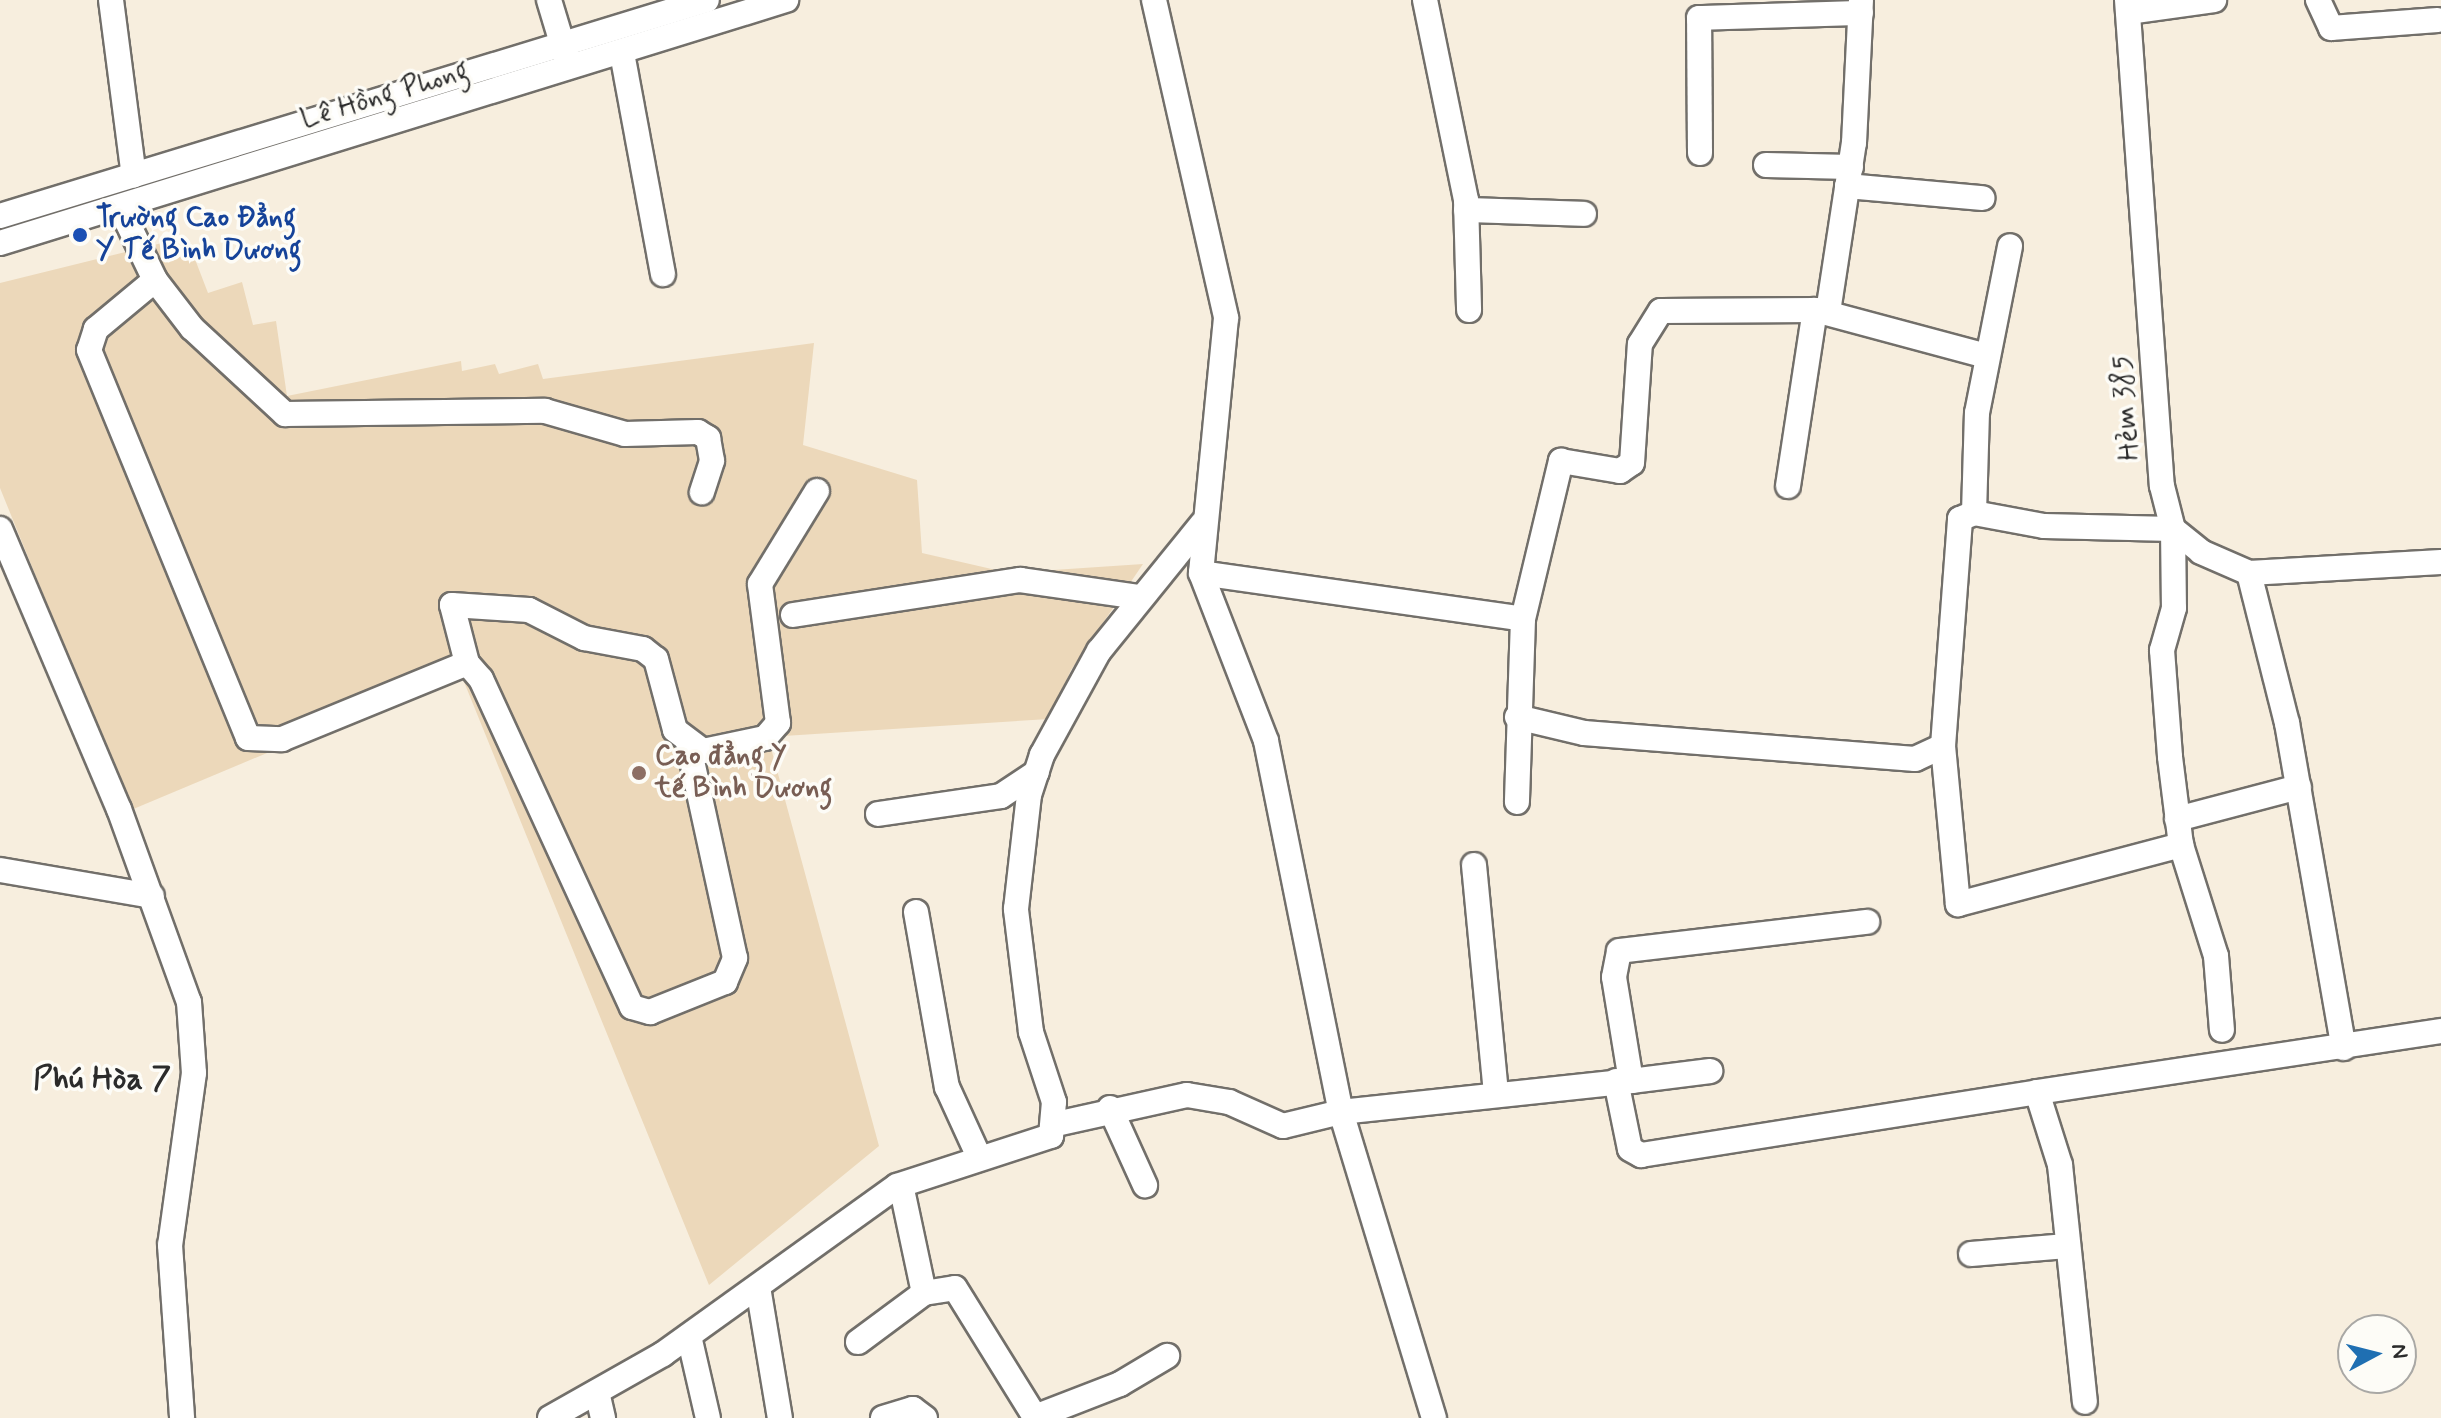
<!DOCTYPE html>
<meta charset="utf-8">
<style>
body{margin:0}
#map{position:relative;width:2441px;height:1418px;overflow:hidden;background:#f7eede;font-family:Mynerve,sans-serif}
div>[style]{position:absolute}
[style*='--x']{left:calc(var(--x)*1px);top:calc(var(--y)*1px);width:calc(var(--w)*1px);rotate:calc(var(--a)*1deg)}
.built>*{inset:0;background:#ecd8ba}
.roads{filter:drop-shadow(2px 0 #726f6a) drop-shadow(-2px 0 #726f6a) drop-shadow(0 2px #726f6a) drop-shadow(0 -2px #726f6a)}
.minor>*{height:24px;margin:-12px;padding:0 12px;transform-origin:12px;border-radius:12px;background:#fff}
.dots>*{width:22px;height:22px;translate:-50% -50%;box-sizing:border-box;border:4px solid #fdfcf7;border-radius:50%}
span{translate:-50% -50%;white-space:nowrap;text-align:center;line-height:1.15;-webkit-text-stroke:7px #fdfcf7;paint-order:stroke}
.street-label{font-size:28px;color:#2b2b2b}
.transit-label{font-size:28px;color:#164399;font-weight:700}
.left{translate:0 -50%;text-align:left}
.education-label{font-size:28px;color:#785e54;font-weight:700}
.quarter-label{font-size:32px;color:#2b2b2b;font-weight:700}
.north{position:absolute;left:2337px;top:1314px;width:80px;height:80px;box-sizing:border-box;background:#fdfcf7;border:2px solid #a9a8a5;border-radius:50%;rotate:83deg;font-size:22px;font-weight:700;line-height:32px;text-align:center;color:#2b2b2b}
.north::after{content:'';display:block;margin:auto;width:28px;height:36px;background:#1f6fb2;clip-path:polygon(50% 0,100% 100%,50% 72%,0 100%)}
</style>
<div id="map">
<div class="built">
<div style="clip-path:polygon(170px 241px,175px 258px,193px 254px,208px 293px,242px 282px,253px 325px,276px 321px,287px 396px,461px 361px,462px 371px,495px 364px,499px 374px,538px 364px,543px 379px,814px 343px,803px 445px,917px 480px,922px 553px,1009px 573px,1143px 564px,1071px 670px,1049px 719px,768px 737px,879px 1146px,709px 1285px,460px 672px,131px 810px,0 488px,0 283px)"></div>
</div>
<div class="roads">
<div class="minor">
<div style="--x:111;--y:0;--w:177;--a:82.6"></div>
<div style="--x:549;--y:0;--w:66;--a:73.2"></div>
<div style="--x:1154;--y:0;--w:326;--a:77.2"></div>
<div style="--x:1226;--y:318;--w:256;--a:95.6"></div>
<div style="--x:1201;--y:573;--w:180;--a:68.8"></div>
<div style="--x:1266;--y:741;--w:379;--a:78.6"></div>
<div style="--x:1341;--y:1112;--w:320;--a:73.1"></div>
<div style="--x:1425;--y:0;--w:204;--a:78.4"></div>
<div style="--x:1466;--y:200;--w:110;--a:88.4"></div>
<div style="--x:2127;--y:0;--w:487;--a:85.9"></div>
<div style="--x:2162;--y:486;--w:44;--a:75.7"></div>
<div style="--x:2173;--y:529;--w:36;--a:39"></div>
<div style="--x:2201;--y:552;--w:52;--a:23.6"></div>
<div style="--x:2249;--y:573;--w:192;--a:-3.3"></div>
<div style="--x:2318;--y:0;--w:31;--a:65"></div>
<div style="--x:2331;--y:28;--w:107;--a:-4.3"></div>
<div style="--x:2128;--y:12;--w:87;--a:-7.9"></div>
<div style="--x:622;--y:53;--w:225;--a:79.5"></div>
<div style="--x:1700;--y:153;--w:135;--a:-90.4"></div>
<div style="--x:1699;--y:18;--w:162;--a:-1.8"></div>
<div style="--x:1766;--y:165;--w:85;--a:1.3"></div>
<div style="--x:1847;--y:186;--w:136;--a:5.1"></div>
<div style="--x:120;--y:207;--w:81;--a:64.4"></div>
<div style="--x:155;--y:280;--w:61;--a:52.4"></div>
<div style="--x:192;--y:328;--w:127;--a:42.8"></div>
<div style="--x:285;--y:414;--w:260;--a:-0.7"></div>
<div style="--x:545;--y:411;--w:83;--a:16"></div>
<div style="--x:625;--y:434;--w:73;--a:-1.6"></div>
<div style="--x:698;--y:432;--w:12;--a:31"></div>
<div style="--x:708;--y:438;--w:23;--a:80"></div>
<div style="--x:712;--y:461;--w:33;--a:108"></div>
<div style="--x:1466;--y:210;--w:118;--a:1.9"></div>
<div style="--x:0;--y:216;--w:739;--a:-16.99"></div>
<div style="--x:0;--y:243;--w:823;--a:-17.18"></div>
<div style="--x:155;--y:280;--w:77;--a:140.3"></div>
<div style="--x:96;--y:329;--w:22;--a:108"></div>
<div style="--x:89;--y:350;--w:419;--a:67.7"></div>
<div style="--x:248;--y:738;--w:34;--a:2"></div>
<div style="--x:282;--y:739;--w:200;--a:-22.3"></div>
<div style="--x:467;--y:663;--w:21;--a:49"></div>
<div style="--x:481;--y:679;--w:361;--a:65.3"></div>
<div style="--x:632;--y:1007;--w:19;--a:16"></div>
<div style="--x:650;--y:1012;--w:81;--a:-21.8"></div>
<div style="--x:725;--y:982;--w:26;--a:-67"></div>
<div style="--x:735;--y:958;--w:221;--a:-102.3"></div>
<div style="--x:1828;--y:312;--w:171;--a:-81.3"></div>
<div style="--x:1854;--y:143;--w:143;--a:-87.2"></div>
<div style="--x:1788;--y:486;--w:178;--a:-81.3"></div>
<div style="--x:1974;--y:513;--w:100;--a:-88.3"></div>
<div style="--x:1977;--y:413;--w:170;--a:-78.8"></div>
<div style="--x:0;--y:529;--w:304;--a:67"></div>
<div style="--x:119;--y:809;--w:205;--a:70.1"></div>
<div style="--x:189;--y:1002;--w:71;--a:86"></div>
<div style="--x:194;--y:1073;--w:174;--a:97.9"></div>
<div style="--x:170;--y:1245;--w:173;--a:86"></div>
<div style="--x:1201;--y:573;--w:325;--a:8.1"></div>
<div style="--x:1523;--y:619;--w:183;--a:91.9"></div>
<div style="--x:2249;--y:573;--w:155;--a:75.8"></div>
<div style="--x:2287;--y:723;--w:330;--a:80.1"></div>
<div style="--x:793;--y:615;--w:230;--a:-8.8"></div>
<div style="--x:1020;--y:580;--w:121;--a:8.1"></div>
<div style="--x:1523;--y:619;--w:163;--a:-76.5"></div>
<div style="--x:1561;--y:461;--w:60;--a:9.6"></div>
<div style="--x:1620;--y:471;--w:14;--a:-34"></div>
<div style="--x:1632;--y:463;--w:119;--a:-86.2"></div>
<div style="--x:1640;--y:344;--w:39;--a:-58"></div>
<div style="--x:1661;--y:311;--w:154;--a:-0.4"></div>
<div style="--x:1815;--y:310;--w:178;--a:15"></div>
<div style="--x:467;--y:663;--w:60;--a:-104.5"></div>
<div style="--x:452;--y:605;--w:77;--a:3.7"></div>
<div style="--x:529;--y:610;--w:62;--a:27"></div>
<div style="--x:584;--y:638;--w:60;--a:10.6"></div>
<div style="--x:643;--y:649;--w:16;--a:38"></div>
<div style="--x:656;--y:659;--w:73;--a:75"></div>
<div style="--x:675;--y:730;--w:35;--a:37"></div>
<div style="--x:703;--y:751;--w:63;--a:-11.8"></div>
<div style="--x:765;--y:738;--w:20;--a:-49"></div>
<div style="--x:778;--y:723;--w:140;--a:-97.4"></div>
<div style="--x:760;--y:584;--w:109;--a:-58.5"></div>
<div style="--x:1517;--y:717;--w:69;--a:13.4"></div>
<div style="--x:1584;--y:733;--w:332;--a:4.5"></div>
<div style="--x:1915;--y:759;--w:31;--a:-25"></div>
<div style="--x:1943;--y:746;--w:228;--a:-85.7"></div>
<div style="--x:1960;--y:519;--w:15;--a:-23"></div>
<div style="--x:1974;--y:513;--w:71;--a:10.5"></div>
<div style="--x:2044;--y:526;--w:129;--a:1.3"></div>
<div style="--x:2173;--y:529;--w:79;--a:89.3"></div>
<div style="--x:2174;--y:608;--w:44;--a:105.9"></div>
<div style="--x:2162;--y:650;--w:107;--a:85.7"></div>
<div style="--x:2170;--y:757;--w:89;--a:82.9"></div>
<div style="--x:2181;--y:845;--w:116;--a:72.5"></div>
<div style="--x:2216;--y:956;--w:74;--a:85.4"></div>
<div style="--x:1943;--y:746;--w:159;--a:84.6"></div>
<div style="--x:1958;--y:904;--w:231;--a:-14.8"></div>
<div style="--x:878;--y:814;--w:124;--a:-8.3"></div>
<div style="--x:1001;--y:796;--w:43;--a:-33.7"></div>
<div style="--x:2177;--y:819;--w:126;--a:-14.7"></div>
<div style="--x:1474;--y:865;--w:230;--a:84.5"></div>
<div style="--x:0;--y:870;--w:154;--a:9.7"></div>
<div style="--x:916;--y:912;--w:178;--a:80"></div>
<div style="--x:947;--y:1087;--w:77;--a:65.4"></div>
<div style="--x:1616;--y:1081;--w:69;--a:78.4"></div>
<div style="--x:1630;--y:1149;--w:13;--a:29"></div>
<div style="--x:1641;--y:1155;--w:401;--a:-9"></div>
<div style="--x:2037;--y:1092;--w:77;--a:72.5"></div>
<div style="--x:2060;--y:1165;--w:238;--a:84"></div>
<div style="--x:1631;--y:1081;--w:80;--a:-7.2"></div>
<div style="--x:2037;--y:1092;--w:409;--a:-8.6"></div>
<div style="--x:1110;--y:1108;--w:85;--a:65.6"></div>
<div style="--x:1056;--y:1124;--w:134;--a:-12.5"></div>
<div style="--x:1187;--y:1095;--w:43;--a:9.5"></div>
<div style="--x:1229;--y:1102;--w:59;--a:24"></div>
<div style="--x:1283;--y:1126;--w:60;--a:-13.6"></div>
<div style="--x:1341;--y:1112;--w:292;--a:-6.1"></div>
<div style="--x:1631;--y:1081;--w:105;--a:-99.3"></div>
<div style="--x:1614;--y:977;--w:26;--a:-79"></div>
<div style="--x:1619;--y:951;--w:250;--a:-6.7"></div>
<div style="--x:1971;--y:1254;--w:96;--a:-4.8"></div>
<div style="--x:758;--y:1287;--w:133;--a:80.5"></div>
<div style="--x:924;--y:1293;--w:31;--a:-9"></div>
<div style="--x:955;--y:1288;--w:152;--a:58.2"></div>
<div style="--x:1035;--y:1417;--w:91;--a:-21.2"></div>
<div style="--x:1120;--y:1384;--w:55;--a:-30.8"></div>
<div style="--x:689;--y:1336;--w:84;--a:77"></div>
<div style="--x:858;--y:1342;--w:82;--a:-36.6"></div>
<div style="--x:924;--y:1293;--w:110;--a:-102"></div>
<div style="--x:597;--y:1392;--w:27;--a:77"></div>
<div style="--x:550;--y:1418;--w:130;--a:-29.5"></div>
<div style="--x:663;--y:1354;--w:288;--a:-35.7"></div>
<div style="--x:897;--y:1186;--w:162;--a:-18"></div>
<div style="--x:1051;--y:1136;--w:34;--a:-85"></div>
<div style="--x:1054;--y:1102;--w:74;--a:-108.2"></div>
<div style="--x:1031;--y:1032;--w:124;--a:-97"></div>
<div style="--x:1016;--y:909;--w:115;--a:-83.5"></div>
<div style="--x:1029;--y:795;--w:42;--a:-72"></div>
<div style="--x:1042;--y:755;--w:119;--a:-61.3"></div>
<div style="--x:1099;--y:651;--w:164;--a:-51"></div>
<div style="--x:883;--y:1418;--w:31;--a:-17"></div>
<div style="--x:913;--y:1409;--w:15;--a:37"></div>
</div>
</div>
<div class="dots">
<div style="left:80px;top:235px;background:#1a4fb4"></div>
<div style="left:639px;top:773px;background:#8d6e63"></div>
</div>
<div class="street-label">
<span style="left:385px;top:96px;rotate:-17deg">Lê Hồng Phong</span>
<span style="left:2127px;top:408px;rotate:-94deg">Hẻm 385</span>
</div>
<div class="transit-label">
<span class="left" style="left:96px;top:235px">Trường Cao Đẳng<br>Y Tế Bình Dương</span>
</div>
<div class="education-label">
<span class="left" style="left:655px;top:773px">Cao đẳng Y<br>tế Bình Dương</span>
</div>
<div class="quarter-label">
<span style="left:102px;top:1079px">Phú Hòa 7</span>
</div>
<div class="north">N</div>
</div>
